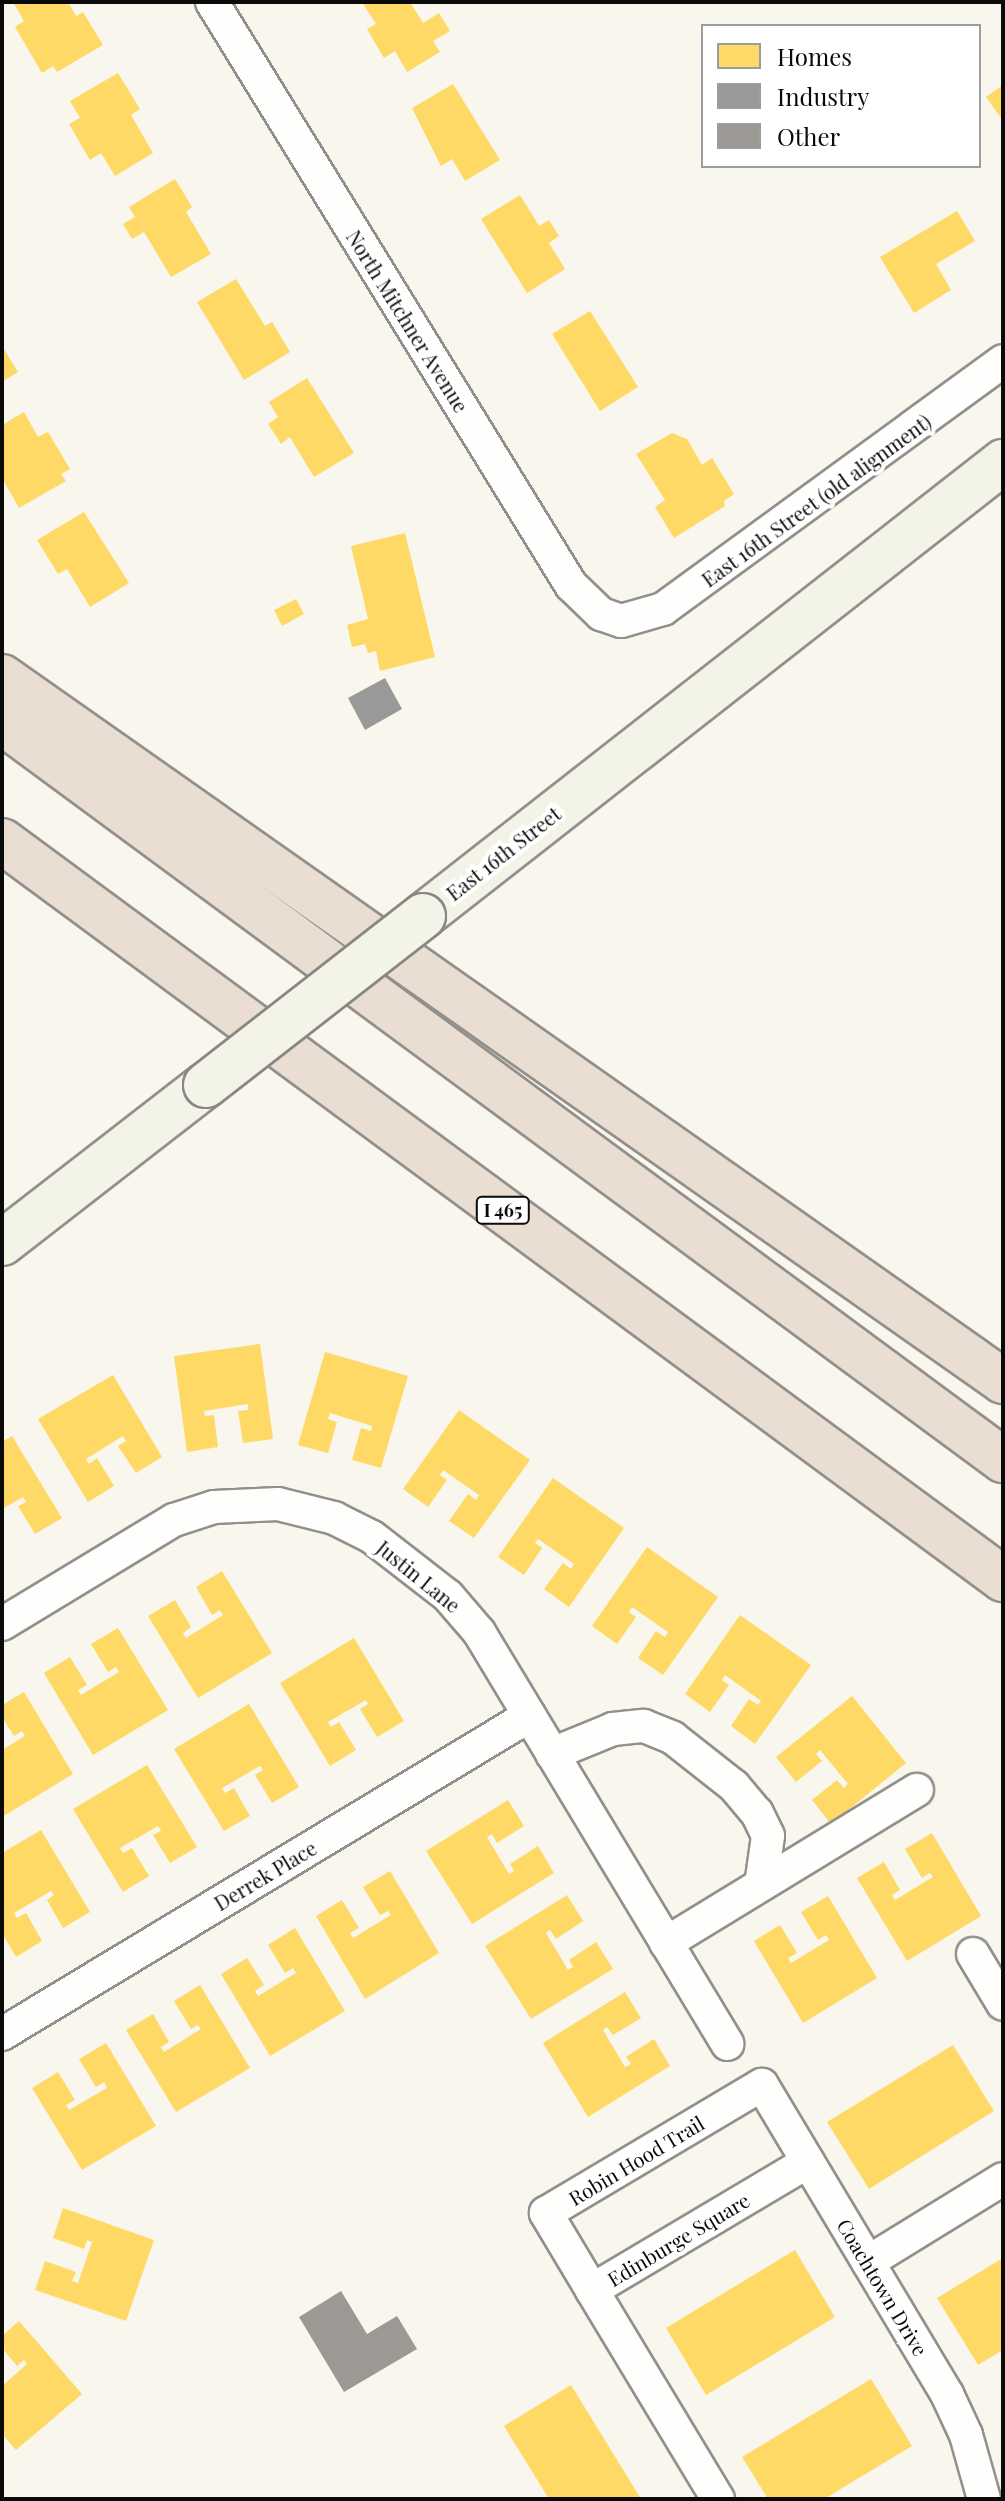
<!DOCTYPE html>
<style>
body{margin:0}
#map{position:relative;width:1005px;height:2501px;overflow:hidden;background:#f9f6ed;font-family:"Playfair Display",serif}
div>[style]{position:absolute}
[style*='--x']{left:calc(var(--x)*1px);top:calc(var(--y)*1px);width:calc(var(--w)*1px);rotate:calc(var(--a)*1deg)}
.homes>*{inset:0;background:#ffd966}
.industry>*{inset:0;background:#999}
.building>*{inset:0;background:#9c9893}
.roads{filter:drop-shadow(2px 0 #92908c) drop-shadow(-2px 0 #92908c) drop-shadow(0 2px #92908c) drop-shadow(0 -2px #92908c)}
.street>*{height:32px;margin:-16px;padding:0 16px;transform-origin:16px;border-radius:16px;background:#fefefc}
.secondary>*{height:44px;margin:-22px;padding:0 22px;transform-origin:22px;border-radius:22px;background:#f4f3e7}
.highway>*{height:44px;margin:-22px;padding:0 22px;transform-origin:22px;border-radius:22px;background:#eaddd2}
.bridges{filter:drop-shadow(2px 0 #888783) drop-shadow(-2px 0 #888783) drop-shadow(0 2px #888783) drop-shadow(0 -2px #888783)}
.secondary-bridge>*{height:44px;margin:-22px;padding:0 22px;transform-origin:22px;border-radius:22px;background:#f4f3e7}
span{translate:-50% -50%;white-space:nowrap;text-align:center;line-height:1.15;-webkit-text-stroke:8px #fff;paint-order:stroke}
.shield-label span{padding:2px 6px;background:#fff;border:2px solid;border-radius:6px;-webkit-text-stroke-width:0}
.shield-label{font-size:18px;color:#0a0a0a;font-weight:700}
.street-label{font-size:20px;color:#0a0a0a}
.frame{position:absolute;inset:0;border:4px solid #0a0a0a;pointer-events:none}
.legend{position:absolute;left:701px;top:24px;width:280px;height:144px;box-sizing:border-box;background:#fff;border:2px solid #9d9d9d;margin:0;padding:10px 14px;list-style:none;font-size:24px;color:#0a0a0a}
.legend li{display:flex;align-items:center;gap:16px;height:40px}
.legend b{width:40px;border:2px solid #9d9d9d}
</style>
<div id="map">
<div class="homes">
<div style="clip-path:polygon(13px 2px,68px 2px,76px 16px,83px 12px,103px 45px,57px 72px,53px 66px,42px 73px,15px 27px,24px 21px)"></div>
<div style="clip-path:polygon(362px 2px,410px 2px,423px 23px,439px 13px,450px 31px,433px 41px,440px 52px,407px 72px,395px 51px,384px 58px,367px 29px,376px 24px)"></div>
<div style="clip-path:polygon(118px 73px,140px 109px,131px 115px,153px 153px,115px 176px,101px 153px,90px 160px,69px 124px,80px 118px,70px 101px)"></div>
<div style="clip-path:polygon(453px 84px,500px 160px,465px 181px,452px 159px,441px 166px,412px 108px)"></div>
<div style="clip-path:polygon(1003px 85px,1003px 121px,986px 97px)"></div>
<div style="clip-path:polygon(175px 179px,192px 207px,186px 212px,211px 254px,171px 277px,144px 232px,132px 239px,123px 224px,135px 217px,129px 207px)"></div>
<div style="clip-path:polygon(520px 195px,539px 226px,549px 220px,559px 236px,549px 243px,565px 269px,527px 293px,481px 219px)"></div>
<div style="clip-path:polygon(957px 211px,975px 241px,936px 264px,951px 290px,914px 313px,880px 257px)"></div>
<div style="clip-path:polygon(236px 279px,265px 326px,272px 322px,290px 352px,244px 380px,197px 302px)"></div>
<div style="clip-path:polygon(590px 311px,638px 387px,600px 411px,552px 334px)"></div>
<div style="clip-path:polygon(2px 346px,18px 372px,2px 382px)"></div>
<div style="clip-path:polygon(307px 378px,354px 453px,314px 477px,290px 437px,281px 444px,268px 424px,278px 417px,269px 402px)"></div>
<div style="clip-path:polygon(24px 412px,38px 437px,48px 432px,70px 469px,61px 474px,66px 481px,19px 508px,2px 478px,2px 425px)"></div>
<div style="clip-path:polygon(672px 433px,687px 439px,702px 465px,712px 458px,734px 494px,724px 501px,725px 506px,674px 538px,655px 507px,665px 500px,636px 454px)"></div>
<div style="clip-path:polygon(84px 512px,129px 583px,90px 607px,67px 569px,58px 574px,37px 540px)"></div>
<div style="clip-path:polygon(405px 533px,435px 657px,380px 671px,376px 651px,368px 653px,365px 644px,352px 647px,347px 625px,368px 619px,351px 546px)"></div>
<div style="clip-path:polygon(296px 599px,304px 614px,282px 626px,274px 610px)"></div>
<div style="clip-path:polygon(260px 1344px,273px 1439px,243px 1443px,238px 1411px,248px 1410px,248px 1404px,204px 1411px,205px 1416px,214px 1415px,218px 1447px,187px 1452px,174px 1356px)"></div>
<div style="clip-path:polygon(325px 1352px,408px 1376px,381px 1468px,352px 1460px,361px 1428px,371px 1431px,372px 1426px,330px 1413px,328px 1419px,337px 1422px,328px 1453px,298px 1445px)"></div>
<div style="clip-path:polygon(113px 1375px,162px 1457px,136px 1473px,118px 1446px,126px 1441px,123px 1436px,86px 1459px,89px 1464px,97px 1458px,114px 1486px,88px 1502px,38px 1419px)"></div>
<div style="clip-path:polygon(459px 1410px,530px 1460px,474px 1538px,449px 1521px,468px 1494px,476px 1500px,479px 1495px,443px 1470px,440px 1475px,447px 1480px,428px 1507px,403px 1489px)"></div>
<div style="clip-path:polygon(12px 1436px,62px 1518px,35px 1534px,18px 1506px,26px 1502px,23px 1497px,2px 1509px,2px 1442px)"></div>
<div style="clip-path:polygon(553px 1478px,624px 1528px,569px 1607px,544px 1589px,563px 1563px,571px 1569px,574px 1564px,538px 1539px,535px 1543px,542px 1548px,524px 1575px,498px 1557px)"></div>
<div style="clip-path:polygon(647px 1547px,718px 1597px,663px 1675px,638px 1658px,656px 1631px,665px 1637px,668px 1632px,632px 1607px,629px 1612px,636px 1617px,617px 1644px,592px 1626px)"></div>
<div style="clip-path:polygon(222px 1571px,272px 1653px,198px 1698px,148px 1616px,175px 1600px,191px 1627px,183px 1633px,186px 1638px,223px 1615px,220px 1610px,212px 1615px,196px 1587px)"></div>
<div style="clip-path:polygon(740px 1615px,811px 1665px,755px 1744px,731px 1726px,749px 1699px,758px 1705px,761px 1701px,725px 1675px,722px 1680px,729px 1685px,710px 1712px,685px 1694px)"></div>
<div style="clip-path:polygon(118px 1628px,168px 1710px,93px 1755px,44px 1673px,70px 1657px,87px 1685px,78px 1690px,81px 1695px,119px 1672px,116px 1667px,108px 1672px,91px 1644px)"></div>
<div style="clip-path:polygon(354px 1638px,404px 1721px,377px 1737px,360px 1709px,368px 1704px,366px 1700px,328px 1722px,331px 1727px,339px 1722px,356px 1750px,330px 1766px,280px 1683px)"></div>
<div style="clip-path:polygon(24px 1692px,73px 1774px,2px 1817px,2px 1750px,25px 1736px,22px 1731px,14px 1736px,2px 1717px,2px 1705px)"></div>
<div style="clip-path:polygon(852px 1696px,906px 1763px,831px 1824px,812px 1800px,837px 1780px,844px 1788px,848px 1784px,820px 1750px,816px 1754px,822px 1761px,796px 1782px,776px 1757px)"></div>
<div style="clip-path:polygon(249px 1704px,299px 1787px,272px 1803px,255px 1775px,263px 1770px,260px 1766px,222px 1788px,225px 1793px,234px 1788px,250px 1816px,224px 1831px,174px 1749px)"></div>
<div style="clip-path:polygon(147px 1765px,197px 1847px,170px 1863px,153px 1835px,161px 1831px,158px 1826px,120px 1848px,123px 1853px,132px 1848px,149px 1876px,123px 1892px,73px 1809px)"></div>
<div style="clip-path:polygon(508px 1800px,524px 1826px,497px 1843px,492px 1834px,487px 1837px,509px 1874px,514px 1871px,510px 1864px,538px 1846px,554px 1873px,472px 1924px,426px 1851px)"></div>
<div style="clip-path:polygon(41px 1830px,90px 1912px,63px 1928px,47px 1900px,54px 1895px,51px 1891px,14px 1913px,17px 1918px,26px 1913px,42px 1941px,16px 1957px,2px 1933px,2px 1853px)"></div>
<div style="clip-path:polygon(932px 1833px,981px 1916px,907px 1961px,857px 1878px,884px 1862px,900px 1890px,892px 1895px,895px 1900px,933px 1877px,930px 1873px,922px 1878px,905px 1849px)"></div>
<div style="clip-path:polygon(390px 1871px,439px 1953px,365px 1999px,316px 1916px,342px 1900px,359px 1928px,350px 1933px,353px 1938px,391px 1915px,388px 1911px,380px 1915px,363px 1887px)"></div>
<div style="clip-path:polygon(567px 1895px,583px 1921px,556px 1939px,550px 1930px,546px 1933px,568px 1970px,573px 1967px,569px 1960px,596px 1942px,613px 1969px,531px 2019px,485px 1946px)"></div>
<div style="clip-path:polygon(828px 1896px,877px 1978px,803px 2023px,754px 1941px,780px 1925px,797px 1953px,788px 1958px,791px 1963px,829px 1940px,826px 1935px,818px 1940px,801px 1912px)"></div>
<div style="clip-path:polygon(295px 1928px,345px 2011px,270px 2056px,221px 1974px,247px 1958px,264px 1985px,255px 1991px,258px 1996px,296px 1973px,293px 1968px,285px 1973px,268px 1945px)"></div>
<div style="clip-path:polygon(200px 1985px,250px 2068px,176px 2112px,126px 2030px,153px 2014px,169px 2042px,161px 2047px,164px 2052px,201px 2029px,198px 2025px,191px 2029px,174px 2001px)"></div>
<div style="clip-path:polygon(625px 1992px,641px 2018px,613px 2035px,607px 2027px,603px 2030px,625px 2067px,631px 2064px,626px 2057px,654px 2039px,670px 2066px,588px 2117px,543px 2043px)"></div>
<div style="clip-path:polygon(106px 2043px,156px 2126px,82px 2170px,32px 2088px,58px 2072px,75px 2100px,66px 2105px,69px 2110px,107px 2088px,104px 2082px,96px 2087px,79px 2059px)"></div>
<div style="clip-path:polygon(953px 2045px,994px 2111px,869px 2189px,827px 2122px)"></div>
<div style="clip-path:polygon(63px 2208px,154px 2240px,126px 2321px,35px 2290px,45px 2261px,76px 2272px,72px 2281px,78px 2283px,92px 2242px,87px 2240px,84px 2249px,53px 2238px)"></div>
<div style="clip-path:polygon(795px 2250px,835px 2317px,706px 2395px,666px 2328px)"></div>
<div style="clip-path:polygon(1003px 2258px,1003px 2350px,978px 2365px,937px 2298px)"></div>
<div style="clip-path:polygon(19px 2321px,82px 2394px,16px 2450px,2px 2434px,2px 2386px,27px 2364px,24px 2360px,17px 2366px,2px 2348px,2px 2336px)"></div>
<div style="clip-path:polygon(871px 2379px,912px 2446px,824px 2499px,768px 2499px,742px 2457px)"></div>
<div style="clip-path:polygon(571px 2385px,641px 2499px,549px 2499px,504px 2426px)"></div>
</div>
<div class="industry">
<div style="clip-path:polygon(385px 678px,402px 709px,365px 730px,348px 698px)"></div>
</div>
<div class="building">
<div style="clip-path:polygon(341px 2291px,367px 2334px,397px 2316px,417px 2349px,344px 2392px,299px 2317px)"></div>
</div>
<div class="roads">
<div class="street">
<div style="--x:212;--y:2;--w:685;--a:58.38"></div>
<div style="--x:571;--y:585;--w:42;--a:44"></div>
<div style="--x:601;--y:614;--w:21;--a:19"></div>
<div style="--x:621;--y:621;--w:44;--a:-15.9"></div>
<div style="--x:663;--y:609;--w:421;--a:-36.1"></div>
<div style="--x:2;--y:1624;--w:201;--a:-31.2"></div>
<div style="--x:174;--y:1520;--w:42;--a:-18"></div>
<div style="--x:214;--y:1507;--w:64;--a:-2.7"></div>
<div style="--x:278;--y:1504;--w:58;--a:14"></div>
<div style="--x:334;--y:1518;--w:42;--a:26.6"></div>
<div style="--x:372;--y:1537;--w:96;--a:37.8"></div>
<div style="--x:448;--y:1596;--w:48;--a:49.3"></div>
<div style="--x:479;--y:1632;--w:481;--a:58.9"></div>
<div style="--x:552;--y:1754;--w:66;--a:-22.3"></div>
<div style="--x:613;--y:1729;--w:31;--a:-6"></div>
<div style="--x:644;--y:1726;--w:31;--a:22"></div>
<div style="--x:673;--y:1738;--w:78;--a:38.2"></div>
<div style="--x:734;--y:1786;--w:35;--a:50"></div>
<div style="--x:757;--y:1813;--w:25;--a:64"></div>
<div style="--x:768;--y:1836;--w:49;--a:98.1"></div>
<div style="--x:666;--y:1943;--w:294;--a:-31.4"></div>
<div style="--x:973;--y:1954;--w:58;--a:59"></div>
<div style="--x:2;--y:2034;--w:616;--a:-31.11"></div>
<div style="--x:868;--y:2262;--w:158;--a:-31.6"></div>
<div style="--x:592;--y:2290;--w:90;--a:-120.9"></div>
<div style="--x:546;--y:2213;--w:251;--a:-30.7"></div>
<div style="--x:762;--y:2085;--w:360;--a:59.1"></div>
<div style="--x:947;--y:2394;--w:45;--a:65.1"></div>
<div style="--x:966;--y:2435;--w:66;--a:74.3"></div>
<div style="--x:718;--y:2499;--w:244;--a:-121.1"></div>
<div style="--x:592;--y:2290;--w:251;--a:-30.7"></div>
</div>
<div class="secondary">
<div style="--x:423;--y:916;--w:737;--a:-38.05"></div>
<div style="--x:2;--y:1243;--w:258;--a:-37.8"></div>
</div>
<div class="highway">
<div style="--x:2;--y:677;--w:1224;--a:35.12"></div>
<div style="--x:2;--y:722;--w:1244;--a:36.4"></div>
<div style="--x:2;--y:841;--w:1244;--a:36.4"></div>
</div>
</div>
<div class="bridges">
<div class="secondary-bridge">
<div style="--x:206;--y:1085;--w:275;--a:-37.9"></div>
</div>
</div>
<div class="shield-label">
<span style="left:503px;top:1210px">I 465</span>
</div>
<div class="street-label">
<span style="left:408px;top:321px;rotate:58deg">North Mitchner Avenue</span>
<span style="left:816px;top:500px;rotate:-36deg">East 16th Street (old alignment)</span>
<span style="left:503px;top:853px;rotate:-38deg">East 16th Street</span>
<span style="left:419px;top:1576px;rotate:39deg">Justin Lane</span>
<span style="left:265px;top:1875px;rotate:-31deg">Derrek Place</span>
<span style="left:636px;top:2160px;rotate:-31deg">Robin Hood Trail</span>
<span style="left:678px;top:2239px;rotate:-31deg">Edinburge Square</span>
<span style="left:883px;top:2287px;rotate:59deg">Coachtown Drive</span>
</div>
<div class="frame"></div>
<ul class="legend">
<li><b style="height:22px;background:#ffd966"></b>Homes</li>
<li><b style="height:22px;background:#999"></b>Industry</li>
<li><b style="height:22px;background:#9c9893"></b>Other</li>
</ul>
</div>
